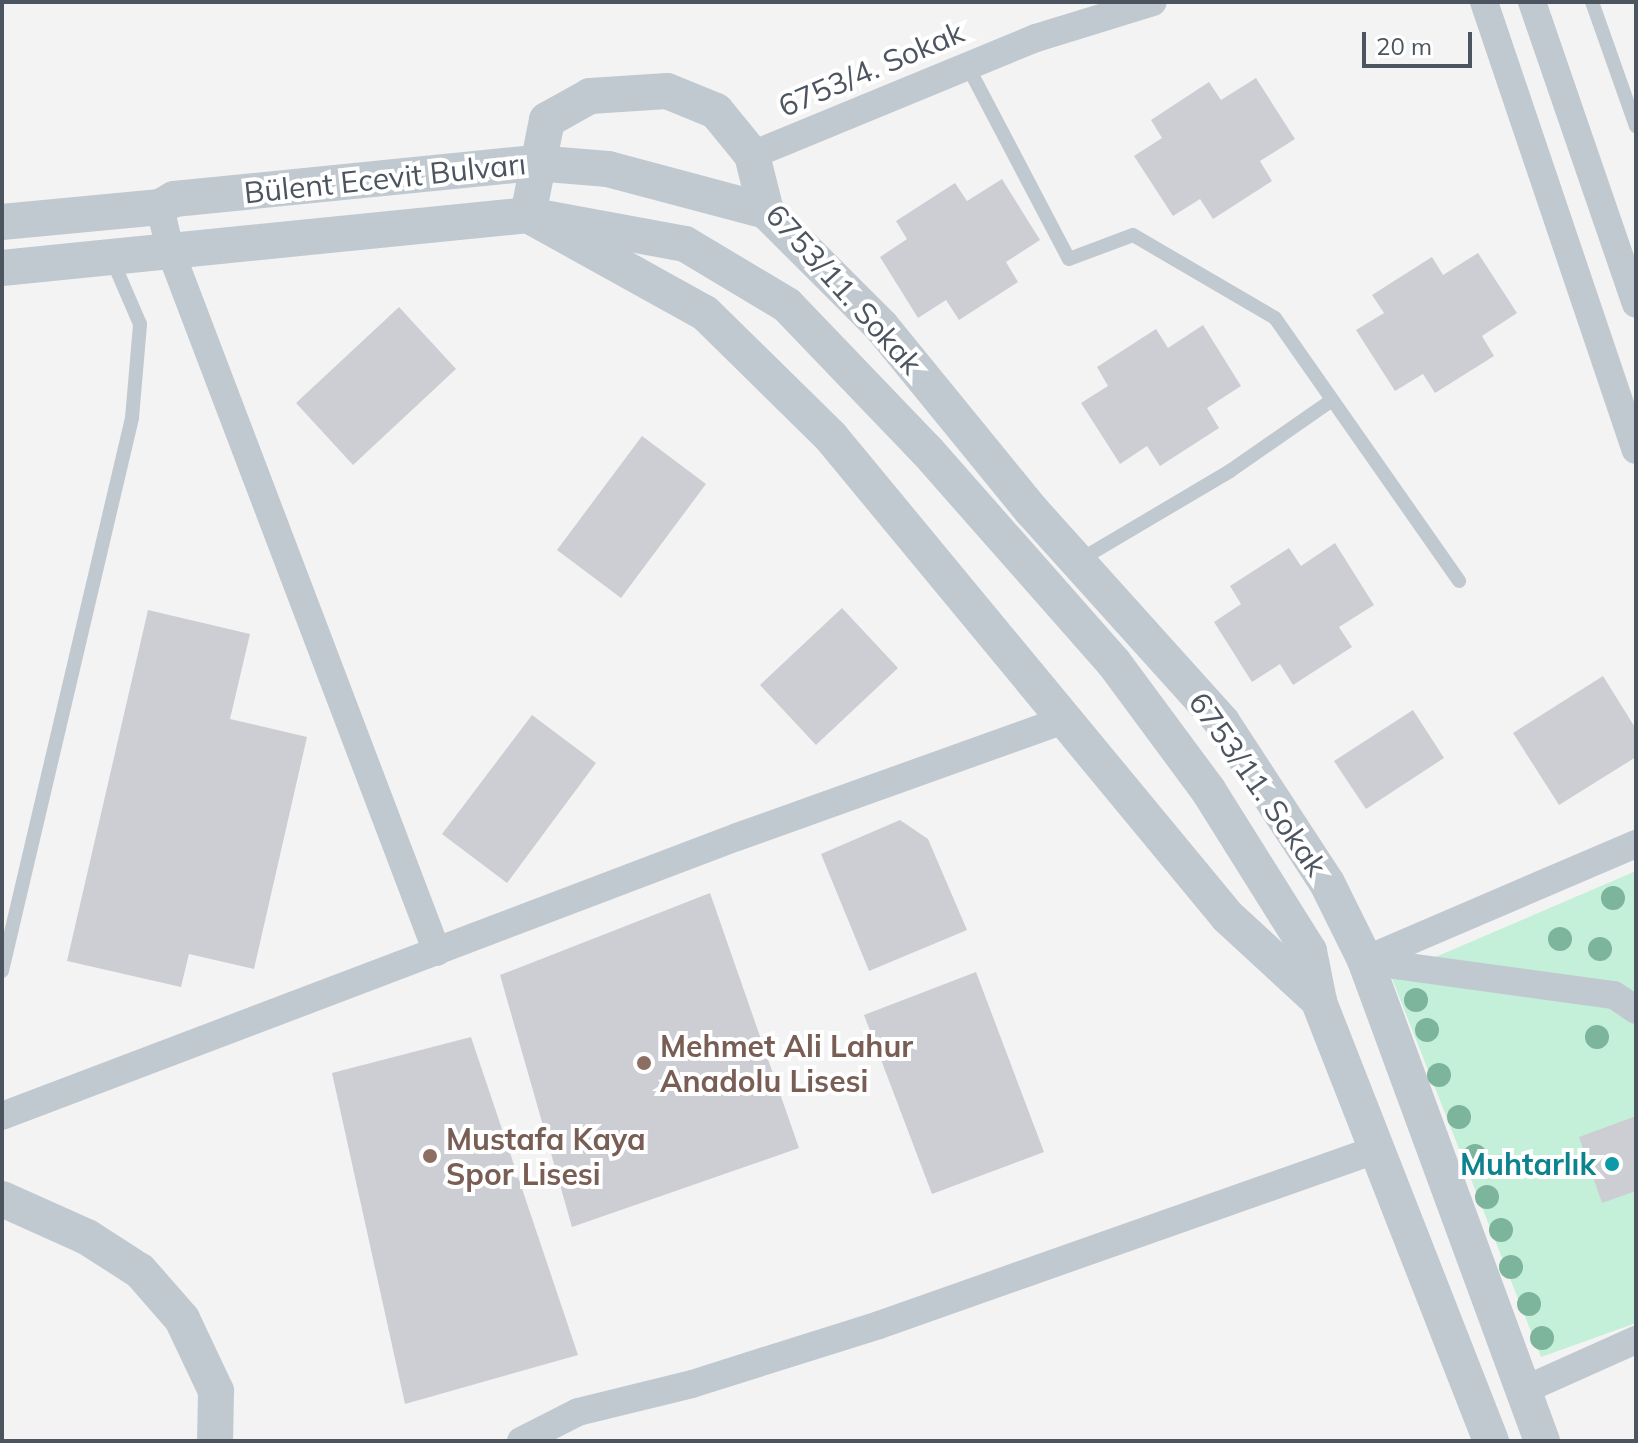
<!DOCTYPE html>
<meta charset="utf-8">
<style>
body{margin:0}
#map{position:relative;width:1638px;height:1443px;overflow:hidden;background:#f4f3f3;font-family:Mulish,sans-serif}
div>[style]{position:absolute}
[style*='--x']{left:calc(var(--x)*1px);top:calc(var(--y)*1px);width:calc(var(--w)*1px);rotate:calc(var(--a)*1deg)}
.green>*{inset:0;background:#c4efd8}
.building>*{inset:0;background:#cdced4}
.service>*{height:14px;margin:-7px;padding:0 7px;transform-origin:7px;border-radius:7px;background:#c1c9d0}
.minor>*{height:28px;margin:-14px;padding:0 14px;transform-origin:14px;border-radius:14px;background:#c1c9d0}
.tertiary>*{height:36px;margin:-18px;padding:0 18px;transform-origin:18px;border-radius:18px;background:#c1c9d0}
.trees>*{width:24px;height:24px;margin:-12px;border-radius:50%;background:#7db49c}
.dots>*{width:22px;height:22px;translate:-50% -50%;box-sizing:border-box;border:4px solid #fff;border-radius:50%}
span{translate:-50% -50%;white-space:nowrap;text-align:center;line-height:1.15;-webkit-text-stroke:8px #fff;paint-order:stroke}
.street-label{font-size:30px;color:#4b545f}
.education-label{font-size:30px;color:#785e54;font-weight:700}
.left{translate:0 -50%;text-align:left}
.culture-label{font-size:30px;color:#0d838f;font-weight:700}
.right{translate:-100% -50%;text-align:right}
.frame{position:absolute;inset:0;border:4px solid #4b545f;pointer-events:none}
.scale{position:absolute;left:1362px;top:32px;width:110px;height:36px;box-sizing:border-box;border:4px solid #4b545f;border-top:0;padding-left:10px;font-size:24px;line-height:28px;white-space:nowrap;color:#4b545f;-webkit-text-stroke:6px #fff;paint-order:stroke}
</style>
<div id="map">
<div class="green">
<div style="clip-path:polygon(1636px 871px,1636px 1323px,1541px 1357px,1391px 976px)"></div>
</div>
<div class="building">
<div style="clip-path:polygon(1256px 78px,1295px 139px,1260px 161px,1272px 181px,1213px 219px,1200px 199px,1173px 216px,1134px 156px,1162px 138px,1151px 120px,1209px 82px,1221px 100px)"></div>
<div style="clip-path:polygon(1002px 179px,1040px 240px,1006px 262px,1018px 282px,959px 320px,946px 300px,918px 318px,880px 257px,907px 239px,896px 221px,955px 183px,967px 201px)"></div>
<div style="clip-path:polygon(1478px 253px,1517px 313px,1482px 336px,1494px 356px,1435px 393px,1423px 374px,1395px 391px,1356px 330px,1384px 313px,1372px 295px,1432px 257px,1443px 275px)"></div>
<div style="clip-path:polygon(399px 307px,456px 369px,353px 465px,296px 403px)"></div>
<div style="clip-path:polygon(1203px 325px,1241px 386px,1207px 408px,1219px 428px,1160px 466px,1147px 446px,1120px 464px,1081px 403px,1108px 386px,1097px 367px,1156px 329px,1168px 348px)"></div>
<div style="clip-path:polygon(642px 436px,706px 484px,621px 598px,557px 550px)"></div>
<div style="clip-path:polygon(1335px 543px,1374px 605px,1339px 627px,1352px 647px,1293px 685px,1280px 664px,1252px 682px,1214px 622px,1241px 604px,1230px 586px,1289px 548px,1301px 566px)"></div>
<div style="clip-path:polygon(842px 608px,898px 668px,816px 745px,760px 685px)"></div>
<div style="clip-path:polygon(148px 610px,250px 634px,230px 719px,307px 737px,254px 969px,189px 954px,181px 987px,67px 961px)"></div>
<div style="clip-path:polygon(1603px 676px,1636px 729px,1636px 757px,1559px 805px,1513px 733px)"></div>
<div style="clip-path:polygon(1413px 710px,1444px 758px,1366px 809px,1334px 761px)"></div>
<div style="clip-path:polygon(532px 715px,596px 763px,507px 883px,442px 834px)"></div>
<div style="clip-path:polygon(900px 820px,928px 839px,967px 930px,869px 971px,821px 854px)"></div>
<div style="clip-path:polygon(710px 893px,799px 1148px,572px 1227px,500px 975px)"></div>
<div style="clip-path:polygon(976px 972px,1044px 1152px,932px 1194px,864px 1015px)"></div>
<div style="clip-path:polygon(471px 1037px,578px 1355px,405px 1404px,332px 1073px)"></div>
<div style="clip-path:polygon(1636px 1116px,1636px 1191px,1602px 1203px,1579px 1137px)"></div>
</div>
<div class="service">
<div style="--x:1592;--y:2;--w:132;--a:70.5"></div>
<div style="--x:967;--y:65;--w:219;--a:62.3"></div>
<div style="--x:1069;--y:259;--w:68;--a:-20.6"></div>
<div style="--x:1133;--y:235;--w:164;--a:30.3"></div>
<div style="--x:1275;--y:318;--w:321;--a:55"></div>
<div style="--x:1078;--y:561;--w:177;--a:-30.6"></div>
<div style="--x:1230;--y:471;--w:124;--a:-34.8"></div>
<div style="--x:2;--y:971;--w:568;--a:-76.77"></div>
<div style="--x:132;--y:418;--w:94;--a:-85.1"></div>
<div style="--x:140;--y:324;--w:73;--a:-113.4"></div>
</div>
<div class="minor">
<div style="--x:1484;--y:2;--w:473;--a:71.3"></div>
<div style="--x:1532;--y:2;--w:319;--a:71"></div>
<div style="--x:752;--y:155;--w:307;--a:-22.4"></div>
<div style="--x:1036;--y:38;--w:122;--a:-17.1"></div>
<div style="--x:160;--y:207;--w:44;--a:76.9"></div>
<div style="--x:170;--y:250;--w:751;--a:69.18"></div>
<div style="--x:1365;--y:960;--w:295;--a:-23.2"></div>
<div style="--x:1365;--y:961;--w:251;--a:7.8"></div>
<div style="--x:1614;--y:995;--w:27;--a:34"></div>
<div style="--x:2;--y:1116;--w:786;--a:-20.79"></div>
<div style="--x:737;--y:837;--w:350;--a:-19.7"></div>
<div style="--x:1524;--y:1390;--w:123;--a:-24.1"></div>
<div style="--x:521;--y:1441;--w:64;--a:-27"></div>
<div style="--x:578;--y:1412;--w:117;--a:-13.8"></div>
<div style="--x:692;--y:1384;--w:196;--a:-17.5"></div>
<div style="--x:879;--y:1325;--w:529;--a:-19.43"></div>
</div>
<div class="tertiary">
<div style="--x:2;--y:222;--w:159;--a:-5.4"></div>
<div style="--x:160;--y:207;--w:16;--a:-30"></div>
<div style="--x:174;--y:199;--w:363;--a:-5.7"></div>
<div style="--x:535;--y:163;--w:73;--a:4.7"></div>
<div style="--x:608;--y:169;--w:163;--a:14.9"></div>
<div style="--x:2;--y:268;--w:529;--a:-5.75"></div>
<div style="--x:528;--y:215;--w:202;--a:29"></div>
<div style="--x:705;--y:313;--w:177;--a:44.5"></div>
<div style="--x:831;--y:437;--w:623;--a:50.41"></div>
<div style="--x:1228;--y:917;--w:124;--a:42.7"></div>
<div style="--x:2;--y:1199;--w:93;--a:24.1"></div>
<div style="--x:87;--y:1237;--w:63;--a:32.7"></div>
<div style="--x:140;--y:1271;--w:64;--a:48.8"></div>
<div style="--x:182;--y:1319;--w:80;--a:64.7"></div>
<div style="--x:216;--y:1391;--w:50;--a:91.1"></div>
<div style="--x:1491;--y:1441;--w:472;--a:-111.4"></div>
<div style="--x:1319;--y:1001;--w:51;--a:-101.3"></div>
<div style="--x:1309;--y:951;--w:190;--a:-122.1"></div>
<div style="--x:1208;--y:790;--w:158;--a:-126.5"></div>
<div style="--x:1114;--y:663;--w:283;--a:-131.4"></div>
<div style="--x:927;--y:451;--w:202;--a:-133.8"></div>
<div style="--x:787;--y:305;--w:119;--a:-149.1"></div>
<div style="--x:685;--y:244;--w:160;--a:-169.5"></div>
<div style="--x:528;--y:215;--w:97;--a:-78.7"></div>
<div style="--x:547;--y:120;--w:49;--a:-29.2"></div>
<div style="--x:590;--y:96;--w:77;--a:-3.7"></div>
<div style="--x:667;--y:91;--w:53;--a:22.2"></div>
<div style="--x:716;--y:111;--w:57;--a:50.7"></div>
<div style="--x:752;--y:155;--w:58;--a:76"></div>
<div style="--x:766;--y:211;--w:163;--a:45"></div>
<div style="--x:881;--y:326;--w:239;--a:50.8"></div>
<div style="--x:1032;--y:511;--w:284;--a:48"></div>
<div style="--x:1222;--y:722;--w:192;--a:56.9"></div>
<div style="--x:1327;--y:883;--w:86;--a:63.7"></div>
<div style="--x:1365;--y:960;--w:513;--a:69.8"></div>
</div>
<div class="trees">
<div style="left:1613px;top:898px"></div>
<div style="left:1560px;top:939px"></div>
<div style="left:1600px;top:949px"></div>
<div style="left:1416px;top:1000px"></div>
<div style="left:1427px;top:1030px"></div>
<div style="left:1597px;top:1037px"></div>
<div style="left:1439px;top:1075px"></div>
<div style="left:1459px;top:1117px"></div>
<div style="left:1475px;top:1156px"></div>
<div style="left:1487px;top:1197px"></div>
<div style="left:1501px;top:1230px"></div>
<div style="left:1511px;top:1267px"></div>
<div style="left:1529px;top:1304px"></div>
<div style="left:1542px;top:1338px"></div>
</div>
<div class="dots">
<div style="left:644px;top:1063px;background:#8d6e63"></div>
<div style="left:430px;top:1156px;background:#8d6e63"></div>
<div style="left:1612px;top:1164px;background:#0f9aa8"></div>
</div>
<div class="street-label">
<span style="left:871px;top:69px;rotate:-23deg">6753/4. Sokak</span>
<span style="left:385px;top:178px;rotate:-6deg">Bülent Ecevit Bulvarı</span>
<span style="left:844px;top:289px;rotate:48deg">6753/11. Sokak</span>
<span style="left:1258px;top:784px;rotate:55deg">6753/11. Sokak</span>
</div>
<div class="education-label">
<span class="left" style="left:660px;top:1063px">Mehmet Ali Lahur<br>Anadolu Lisesi</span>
<span class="left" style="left:446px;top:1156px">Mustafa Kaya<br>Spor Lisesi</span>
</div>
<div class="culture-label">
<span class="right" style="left:1596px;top:1164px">Muhtarlık</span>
</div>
<div class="frame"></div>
<div class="scale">20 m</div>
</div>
